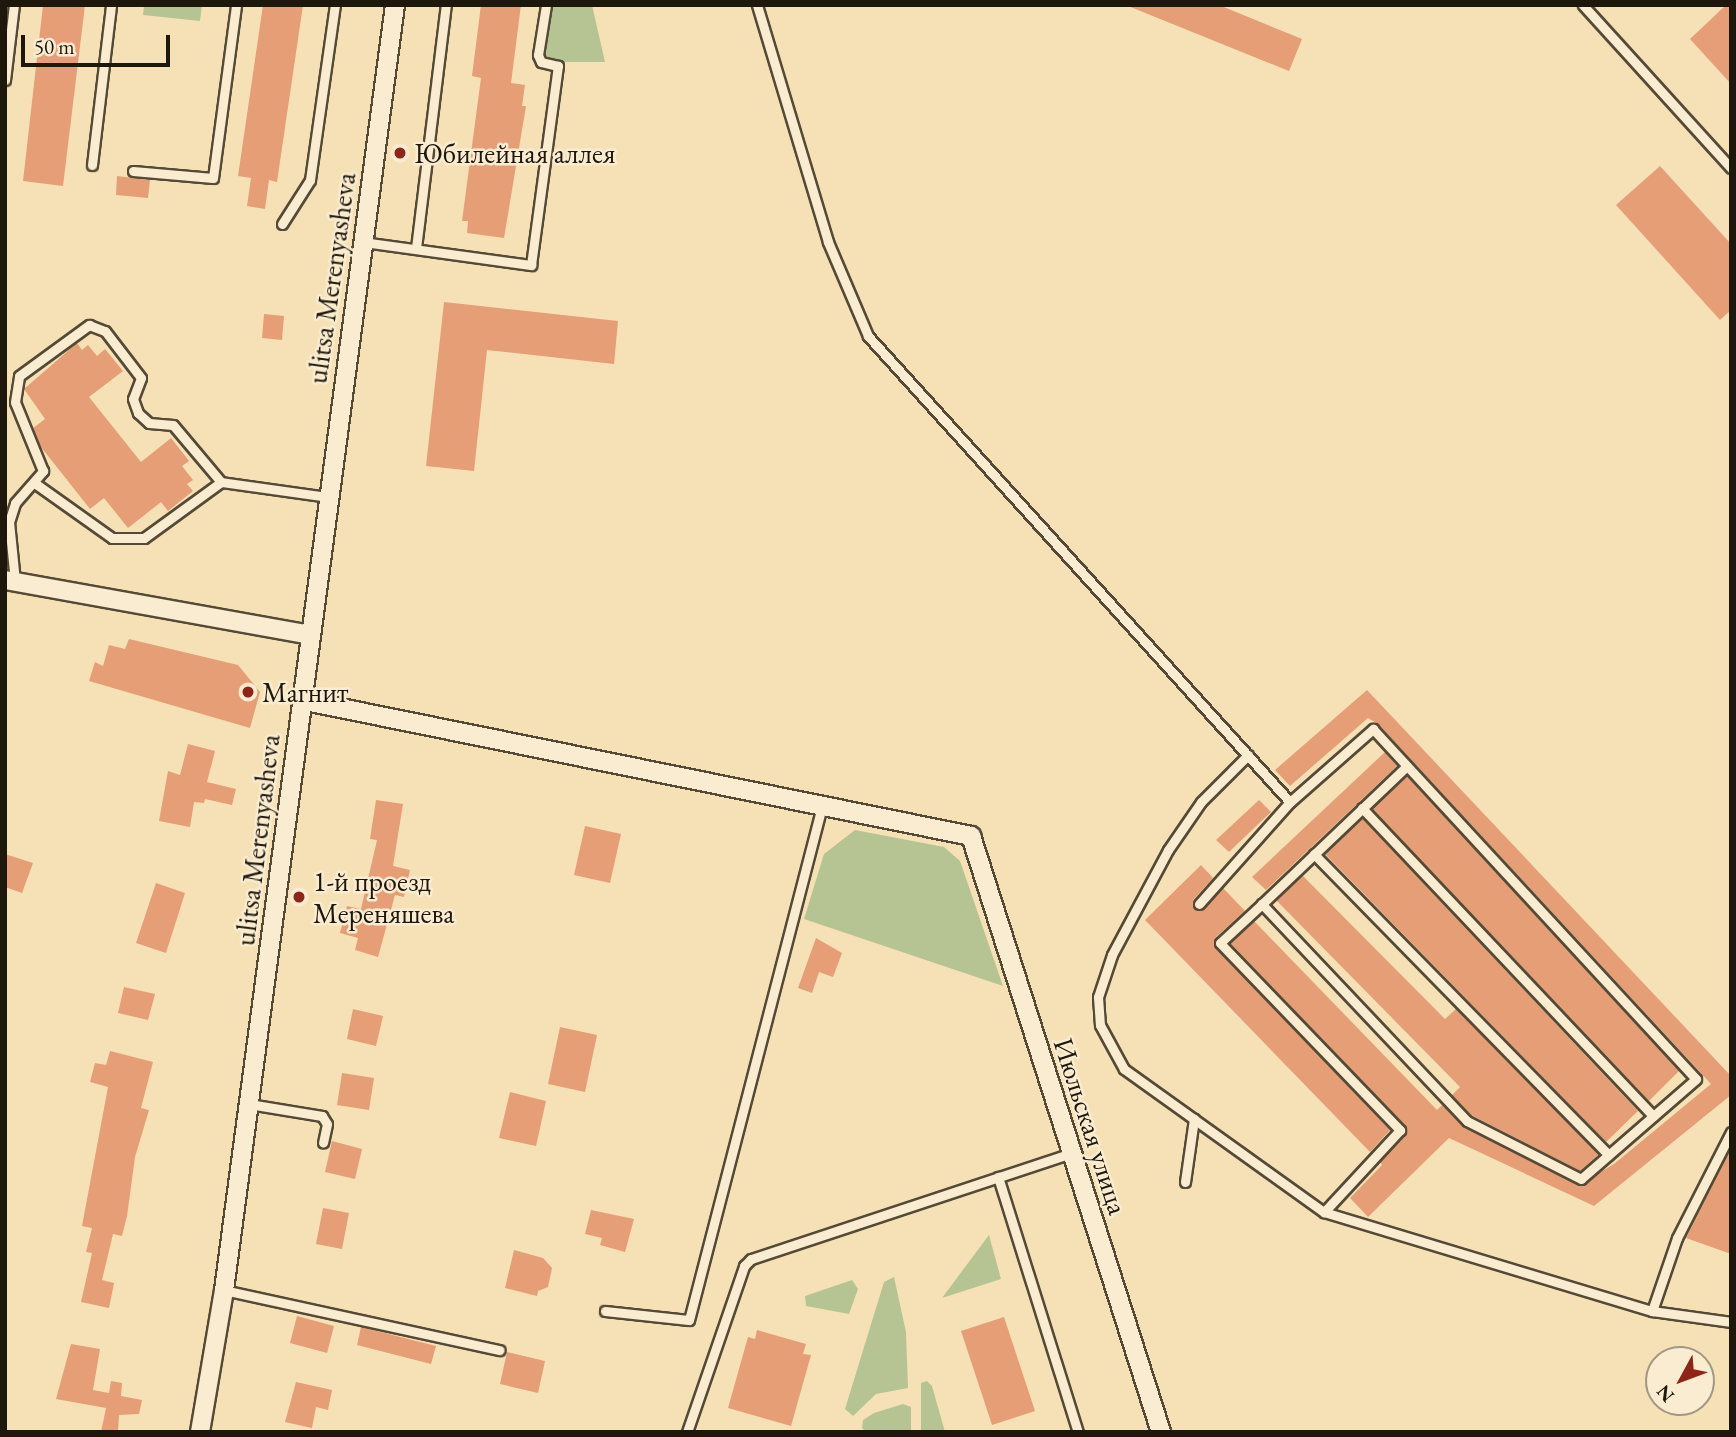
<!DOCTYPE html>
<meta charset="utf-8">
<style>
body{margin:0}
#map{position:relative;width:1736px;height:1437px;overflow:hidden;background:#f6e1b6;font-family:"EB Garamond",serif}
div>[style]{position:absolute}
[style*='--x']{left:calc(var(--x)*1px);top:calc(var(--y)*1px);width:calc(var(--w)*1px);rotate:calc(var(--a)*1deg)}
.green>*{inset:0;background:#b6c493}
.building>*{inset:0;background:#e59e75}
.roads{filter:drop-shadow(2px 0 #544a36) drop-shadow(-2px 0 #544a36) drop-shadow(0 2px #544a36) drop-shadow(0 -2px #544a36)}
.lane>*{height:9px;margin:-4.5px;padding:0 4.5px;transform-origin:4.5px;border-radius:4.5px;background:#f9ecd0}
.street>*{height:18px;margin:-9px;padding:0 9px;transform-origin:9px;border-radius:9px;background:#f9ecd0}
.dots>*{width:19px;height:19px;translate:-50% -50%;box-sizing:border-box;border:4px solid #f9ecd0;border-radius:50%}
span{translate:-50% -50%;white-space:nowrap;text-align:center;line-height:1.15;-webkit-text-stroke:5px #f9ecd0;paint-order:stroke}
.poi-label{font-size:28px;color:#1e170c}
.left{translate:0 -50%;text-align:left}
.street-label{font-size:28px;color:#1e170c}
.frame{position:absolute;inset:0;border:7px solid #1e170c;pointer-events:none}
.north{position:absolute;left:1645px;top:1346px;width:70px;height:70px;box-sizing:border-box;background:#f9ecd0;border:2px solid #a19782;border-radius:50%;rotate:229deg;font-size:19px;font-weight:700;line-height:28px;text-align:center;color:#1e170c}
.north::after{content:'';display:block;margin:auto;width:24px;height:32px;background:#8f2418;clip-path:polygon(50% 0,100% 100%,50% 72%,0 100%)}
.scale{position:absolute;left:21px;top:35px;width:149px;height:32px;box-sizing:border-box;border:4px solid #1e170c;border-top:0;padding-left:9px;font-size:21px;line-height:24px;white-space:nowrap;color:#1e170c;-webkit-text-stroke:5px #f9ecd0;paint-order:stroke}
</style>
<div id="map">
<div class="green">
<div style="clip-path:polygon(144px 5px,202px 5px,200px 21px,143px 15px)"></div>
<div style="clip-path:polygon(552px 5px,592px 5px,605px 62px,552px 62px,543px 52px)"></div>
<div style="clip-path:polygon(855px 830px,944px 847px,960px 861px,1003px 986px,804px 919px,824px 854px)"></div>
<div style="clip-path:polygon(989px 1235px,1001px 1279px,942px 1298px)"></div>
<div style="clip-path:polygon(894px 1277px,906px 1332px,908px 1388px,876px 1394px,853px 1416px,845px 1409px,884px 1282px)"></div>
<div style="clip-path:polygon(852px 1280px,858px 1289px,849px 1314px,806px 1306px,805px 1296px)"></div>
<div style="clip-path:polygon(927px 1381px,932px 1386px,945px 1432px,921px 1432px,921px 1383px)"></div>
<div style="clip-path:polygon(903px 1404px,911px 1407px,911px 1432px,866px 1432px,862px 1428px,863px 1420px,874px 1413px)"></div>
</div>
<div class="building">
<div style="clip-path:polygon(43px 5px,85px 5px,63px 186px,23px 181px)"></div>
<div style="clip-path:polygon(263px 5px,303px 5px,277px 182px,269px 180px,265px 209px,247px 206px,251px 178px,238px 176px)"></div>
<div style="clip-path:polygon(481px 5px,521px 5px,511px 83px,525px 85px,522px 106px,526px 106px,504px 238px,467px 233px,468px 221px,462px 221px,481px 78px,472px 76px)"></div>
<div style="clip-path:polygon(1219px 5px,1302px 39px,1289px 71px,1128px 6px)"></div>
<div style="clip-path:polygon(1726px 5px,1731px 5px,1731px 84px,1690px 39px)"></div>
<div style="clip-path:polygon(1660px 166px,1731px 244px,1731px 310px,1720px 320px,1616px 205px)"></div>
<div style="clip-path:polygon(117px 176px,150px 180px,148px 198px,116px 195px)"></div>
<div style="clip-path:polygon(444px 302px,618px 321px,614px 364px,487px 350px,474px 471px,426px 466px)"></div>
<div style="clip-path:polygon(264px 314px,284px 316px,282px 340px,262px 338px)"></div>
<div style="clip-path:polygon(77px 343px,82px 350px,88px 345px,97px 356px,105px 349px,123px 371px,89px 397px,141px 462px,171px 438px,189px 461px,182px 466px,193px 480px,187px 484px,193px 491px,168px 511px,161px 502px,128px 528px,104px 498px,90px 509px,41px 447px,33px 428px,45px 419px,24px 389px)"></div>
<div style="clip-path:polygon(129px 639px,238px 665px,260px 692px,250px 728px,89px 681px,95px 662px,103px 666px,109px 645px,125px 649px)"></div>
<div style="clip-path:polygon(1367px 690px,1731px 1076px,1731px 1095px,1594px 1206px,1449px 1138px,1368px 1217px,1350px 1198px,1382px 1165px,1380px 1162px,1407px 1128px,1230px 943px,1254px 921px,1437px 1110px,1442px 1105px,1464px 1127px,1579px 1185px,1614px 1164px,1711px 1084px,1378px 724px,1368px 718px,1290px 786px,1275px 770px)"></div>
<div style="clip-path:polygon(188px 744px,215px 751px,207px 782px,236px 789px,232px 805px,205px 799px,204px 803px,194px 802px,190px 827px,159px 821px,168px 771px,180px 775px)"></div>
<div style="clip-path:polygon(1385px 752px,1397px 766px,1266px 890px,1252px 877px)"></div>
<div style="clip-path:polygon(1407px 776px,1679px 1071px,1649px 1101px,1372px 809px)"></div>
<div style="clip-path:polygon(376px 800px,403px 804px,393px 866px,410px 870px,404px 897px,395px 895px,378px 957px,355px 950px,358px 938px,340px 933px,347px 906px,361px 909px,377px 840px,370px 839px)"></div>
<div style="clip-path:polygon(1259px 800px,1271px 812px,1229px 852px,1216px 840px)"></div>
<div style="clip-path:polygon(1362px 818px,1638px 1111px,1606px 1142px,1325px 854px)"></div>
<div style="clip-path:polygon(585px 826px,621px 834px,610px 883px,574px 875px)"></div>
<div style="clip-path:polygon(5px 854px,33px 863px,22px 893px,5px 887px)"></div>
<div style="clip-path:polygon(1201px 865px,1213px 878px,1193px 900px,1194px 909px,1204px 909px,1223px 888px,1245px 911px,1215px 938px,1215px 947px,1390px 1130px,1370px 1152px,1145px 920px)"></div>
<div style="clip-path:polygon(1302px 875px,1445px 1019px,1456px 1009px,1599px 1154px,1580px 1171px,1471px 1115px,1452px 1095px,1460px 1087px,1276px 900px)"></div>
<div style="clip-path:polygon(156px 883px,185px 893px,166px 953px,136px 943px)"></div>
<div style="clip-path:polygon(816px 938px,842px 953px,833px 977px,819px 972px,812px 993px,798px 988px)"></div>
<div style="clip-path:polygon(124px 987px,155px 994px,148px 1020px,118px 1013px)"></div>
<div style="clip-path:polygon(353px 1009px,383px 1016px,376px 1046px,347px 1039px)"></div>
<div style="clip-path:polygon(560px 1027px,597px 1035px,585px 1092px,548px 1084px)"></div>
<div style="clip-path:polygon(110px 1051px,153px 1062px,141px 1108px,149px 1110px,135px 1157px,127px 1216px,122px 1236px,113px 1234px,102px 1280px,114px 1283px,109px 1308px,81px 1302px,92px 1253px,86px 1252px,92px 1228px,82px 1226px,108px 1087px,90px 1082px,95px 1063px,106px 1065px)"></div>
<div style="clip-path:polygon(342px 1073px,374px 1078px,369px 1110px,337px 1105px)"></div>
<div style="clip-path:polygon(510px 1092px,546px 1101px,536px 1146px,499px 1138px)"></div>
<div style="clip-path:polygon(332px 1141px,362px 1149px,355px 1179px,325px 1172px)"></div>
<div style="clip-path:polygon(1731px 1148px,1731px 1254px,1686px 1238px)"></div>
<div style="clip-path:polygon(323px 1208px,349px 1213px,342px 1249px,316px 1244px)"></div>
<div style="clip-path:polygon(591px 1210px,634px 1219px,625px 1252px,600px 1245px,602px 1238px,585px 1234px)"></div>
<div style="clip-path:polygon(514px 1250px,543px 1258px,552px 1268px,548px 1287px,538px 1291px,537px 1296px,505px 1288px)"></div>
<div style="clip-path:polygon(297px 1316px,334px 1326px,327px 1353px,290px 1343px)"></div>
<div style="clip-path:polygon(1004px 1317px,1035px 1411px,992px 1425px,961px 1331px)"></div>
<div style="clip-path:polygon(361px 1327px,436px 1346px,431px 1364px,357px 1345px)"></div>
<div style="clip-path:polygon(757px 1330px,806px 1344px,803px 1354px,811px 1355px,791px 1426px,728px 1408px,748px 1337px,755px 1339px)"></div>
<div style="clip-path:polygon(71px 1344px,100px 1349px,93px 1390px,109px 1393px,111px 1381px,122px 1383px,121px 1396px,142px 1400px,139px 1414px,119px 1415px,118px 1432px,101px 1432px,106px 1408px,56px 1399px)"></div>
<div style="clip-path:polygon(507px 1352px,545px 1361px,538px 1393px,500px 1384px)"></div>
<div style="clip-path:polygon(296px 1382px,332px 1390px,328px 1410px,316px 1407px,312px 1428px,285px 1422px)"></div>
</div>
<div class="roads">
<div class="lane">
<div style="--x:757;--y:5;--w:247;--a:73.3"></div>
<div style="--x:828;--y:242;--w:102;--a:66.9"></div>
<div style="--x:868;--y:336;--w:629;--a:47.84"></div>
<div style="--x:1290;--y:802;--w:111;--a:-41.3"></div>
<div style="--x:1373;--y:729;--w:476;--a:47.3"></div>
<div style="--x:1696;--y:1079;--w:152;--a:139"></div>
<div style="--x:1581;--y:1179;--w:128;--a:-153"></div>
<div style="--x:1467;--y:1121;--w:299;--a:-133.4"></div>
<div style="--x:1262;--y:904;--w:200;--a:-43.6"></div>
<div style="--x:1583;--y:5;--w:220;--a:47.8"></div>
<div style="--x:5;--y:80;--w:76;--a:-83.2"></div>
<div style="--x:92;--y:165;--w:161;--a:-83.2"></div>
<div style="--x:133;--y:171;--w:80;--a:5"></div>
<div style="--x:213;--y:178;--w:175;--a:-82.4"></div>
<div style="--x:282;--y:224;--w:52;--a:-57.5"></div>
<div style="--x:310;--y:180;--w:177;--a:-81.9"></div>
<div style="--x:363;--y:242;--w:170;--a:7.8"></div>
<div style="--x:531;--y:265;--w:201;--a:-82.3"></div>
<div style="--x:558;--y:66;--w:17;--a:-167"></div>
<div style="--x:541;--y:62;--w:8;--a:-113"></div>
<div style="--x:538;--y:55;--w:51;--a:-80.9"></div>
<div style="--x:416;--y:248;--w:245;--a:-83"></div>
<div style="--x:36;--y:484;--w:93;--a:35.4"></div>
<div style="--x:112;--y:538;--w:32;--a:0"></div>
<div style="--x:144;--y:538;--w:95;--a:-36"></div>
<div style="--x:15;--y:581;--w:59;--a:-95.8"></div>
<div style="--x:9;--y:522;--w:20;--a:-72"></div>
<div style="--x:15;--y:503;--w:43;--a:-48.8"></div>
<div style="--x:43;--y:471;--w:74;--a:-112.1"></div>
<div style="--x:15;--y:402;--w:26;--a:-81"></div>
<div style="--x:19;--y:376;--w:87;--a:-36.1"></div>
<div style="--x:89;--y:325;--w:17;--a:21"></div>
<div style="--x:105;--y:331;--w:59;--a:52.5"></div>
<div style="--x:141;--y:378;--w:22;--a:111"></div>
<div style="--x:133;--y:399;--w:15;--a:70"></div>
<div style="--x:138;--y:413;--w:15;--a:42"></div>
<div style="--x:149;--y:423;--w:24;--a:5"></div>
<div style="--x:173;--y:425;--w:75;--a:49.9"></div>
<div style="--x:221;--y:482;--w:108;--a:8"></div>
<div style="--x:1248;--y:755;--w:66;--a:135"></div>
<div style="--x:1201;--y:802;--w:58;--a:124.5"></div>
<div style="--x:1168;--y:850;--w:119;--a:118.1"></div>
<div style="--x:1112;--y:955;--w:44;--a:108.4"></div>
<div style="--x:1098;--y:997;--w:28;--a:86"></div>
<div style="--x:1100;--y:1025;--w:50;--a:61.4"></div>
<div style="--x:1124;--y:1069;--w:246;--a:35.6"></div>
<div style="--x:1324;--y:1212;--w:343;--a:16.8"></div>
<div style="--x:1652;--y:1311;--w:80;--a:7.9"></div>
<div style="--x:1362;--y:808;--w:424;--a:46.6"></div>
<div style="--x:1314;--y:854;--w:421;--a:45.6"></div>
<div style="--x:1199;--y:904;--w:137;--a:-48.3"></div>
<div style="--x:1262;--y:904;--w:57;--a:137.1"></div>
<div style="--x:1220;--y:943;--w:260;--a:46.1"></div>
<div style="--x:1400;--y:1130;--w:112;--a:132.8"></div>
<div style="--x:249;--y:1104;--w:74;--a:9.3"></div>
<div style="--x:322;--y:1116;--w:9;--a:58"></div>
<div style="--x:327;--y:1124;--w:19;--a:102"></div>
<div style="--x:998;--y:1177;--w:267;--a:72.6"></div>
<div style="--x:1185;--y:1182;--w:64;--a:-81.9"></div>
<div style="--x:224;--y:1290;--w:282;--a:12.3"></div>
<div style="--x:605;--y:1311;--w:84;--a:6.1"></div>
<div style="--x:689;--y:1320;--w:531;--a:-75.49"></div>
<div style="--x:1652;--y:1311;--w:77;--a:-71.1"></div>
<div style="--x:1677;--y:1238;--w:119;--a:-63"></div>
<div style="--x:687;--y:1432;--w:176;--a:-71"></div>
<div style="--x:744;--y:1266;--w:10;--a:-45"></div>
<div style="--x:751;--y:1259;--w:338;--a:-18.3"></div>
</div>
<div class="street">
<div style="--x:5;--y:580;--w:310;--a:10.2"></div>
<div style="--x:301;--y:700;--w:684;--a:11.47"></div>
<div style="--x:971;--y:836;--w:626;--a:72.32"></div>
<div style="--x:200;--y:1432;--w:144;--a:-80.4"></div>
<div style="--x:224;--y:1290;--w:1296;--a:-82.42"></div>
</div>
</div>
<div class="dots">
<div style="left:400px;top:153px;background:#8f2418"></div>
<div style="left:248px;top:692px;background:#8f2418"></div>
<div style="left:299px;top:897px;background:#8f2418"></div>
</div>
<div class="poi-label">
<span class="left" style="left:414px;top:153px">Юбилейная аллея</span>
<span class="left" style="left:262px;top:692px">Магнит</span>
<span class="left" style="left:313px;top:897px">1-й проезд<br>Мереняшева</span>
</div>
<div class="street-label">
<span style="left:331px;top:278px;rotate:-82deg">ulitsa Merenyasheva</span>
<span style="left:257px;top:840px;rotate:-83deg">ulitsa Merenyasheva</span>
<span style="left:1091px;top:1126px;rotate:72deg">Июльская улица</span>
</div>
<div class="frame"></div>
<div class="north">N</div>
<div class="scale">50 m</div>
</div>
